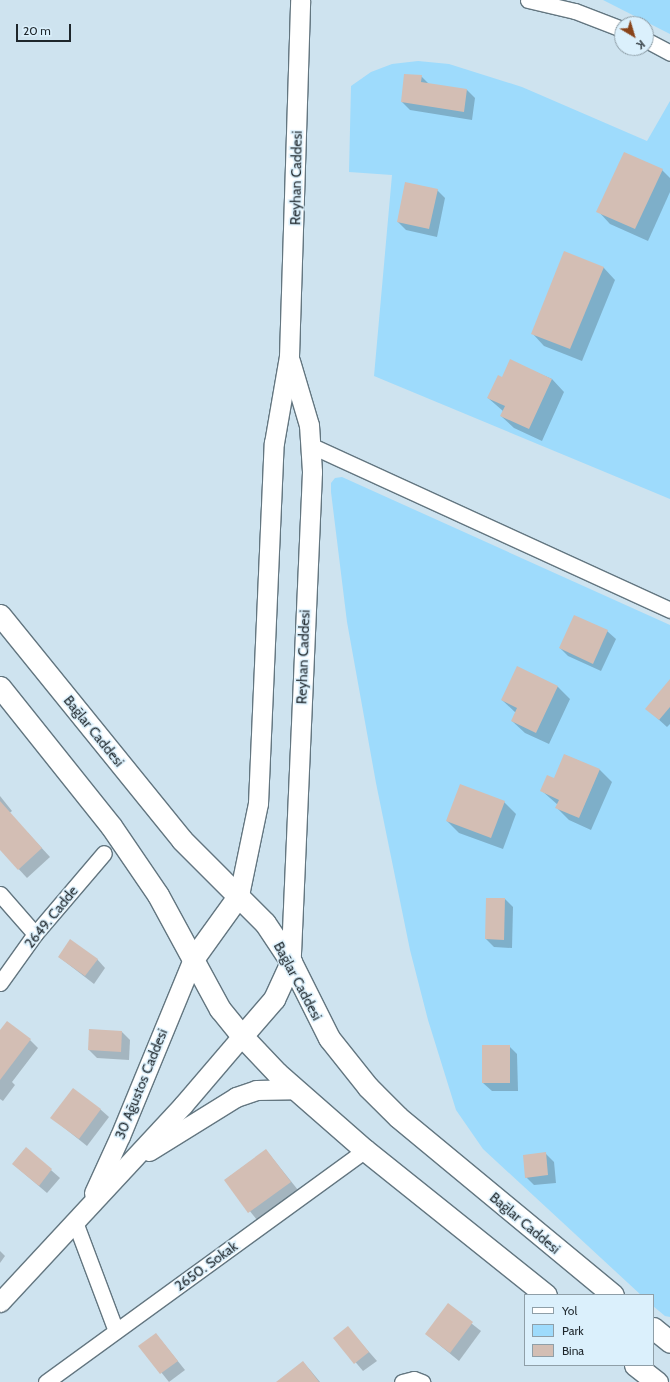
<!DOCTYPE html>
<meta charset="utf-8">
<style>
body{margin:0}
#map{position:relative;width:670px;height:1382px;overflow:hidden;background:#cee3ef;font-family:Cabin,sans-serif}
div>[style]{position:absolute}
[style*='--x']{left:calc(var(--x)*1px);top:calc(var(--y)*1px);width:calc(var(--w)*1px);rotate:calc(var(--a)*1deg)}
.green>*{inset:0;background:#9edbfc}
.shadow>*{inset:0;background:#0003}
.building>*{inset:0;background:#d3beb4}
.roads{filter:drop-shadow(1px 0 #637680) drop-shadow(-1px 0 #637680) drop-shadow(0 1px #637680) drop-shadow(0 -1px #637680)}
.minor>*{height:15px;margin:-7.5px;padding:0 7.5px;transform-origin:7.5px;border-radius:7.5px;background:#fff}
.tertiary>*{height:19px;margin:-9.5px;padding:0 9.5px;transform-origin:9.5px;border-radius:9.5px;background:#fff}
.secondary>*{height:21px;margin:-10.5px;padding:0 10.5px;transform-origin:10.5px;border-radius:10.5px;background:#fff}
span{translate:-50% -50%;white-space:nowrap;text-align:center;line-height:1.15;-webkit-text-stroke:3px #dbf0fc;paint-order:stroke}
.street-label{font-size:14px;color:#1e262b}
.legend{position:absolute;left:524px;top:1294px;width:130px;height:72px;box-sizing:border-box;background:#dbf0fc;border:1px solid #8f9fa8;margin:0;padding:5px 7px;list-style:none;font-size:12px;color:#1e262b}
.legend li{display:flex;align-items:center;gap:8px;height:20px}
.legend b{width:20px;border:1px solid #8f9fa8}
.north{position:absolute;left:614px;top:16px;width:40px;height:40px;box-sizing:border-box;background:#dbf0fc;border:1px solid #8f9fa8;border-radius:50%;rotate:142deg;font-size:11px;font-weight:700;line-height:16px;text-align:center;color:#1e262b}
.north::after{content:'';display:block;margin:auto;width:14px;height:18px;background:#89441a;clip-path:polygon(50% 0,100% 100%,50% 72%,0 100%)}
.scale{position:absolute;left:16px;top:24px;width:55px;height:18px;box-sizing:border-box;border:2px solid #1e262b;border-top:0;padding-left:5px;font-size:12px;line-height:14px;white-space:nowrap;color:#1e262b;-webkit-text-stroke:3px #dbf0fc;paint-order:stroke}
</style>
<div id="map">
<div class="green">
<div style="clip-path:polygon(603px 0,670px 0,670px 34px)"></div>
<div style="clip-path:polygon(418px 61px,449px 64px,522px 87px,647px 141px,670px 101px,670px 499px,374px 376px,392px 175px,349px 172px,351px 86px,371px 72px,392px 64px)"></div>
<div style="clip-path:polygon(342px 477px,670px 625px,670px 1317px,665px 1316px,653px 1306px,653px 1295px,641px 1295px,483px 1149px,456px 1110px,428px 1020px,410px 950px,376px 783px,347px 622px,331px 492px,331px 483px,335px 478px)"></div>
</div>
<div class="shadow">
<div style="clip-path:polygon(421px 76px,430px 85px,467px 90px,475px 98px,472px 120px,410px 110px,402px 102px)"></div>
<div style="clip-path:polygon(662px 170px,670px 178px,670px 192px,648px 241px,610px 224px,598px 211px)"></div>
<div style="clip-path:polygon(437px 190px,445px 198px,437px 237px,406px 230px,398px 222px)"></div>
<div style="clip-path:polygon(603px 267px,615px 280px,582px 361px,544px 346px,532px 333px)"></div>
<div style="clip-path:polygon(510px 361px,552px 379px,564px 392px,542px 441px,514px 428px,501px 416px,503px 411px,488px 398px,503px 379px)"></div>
<div style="clip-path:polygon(607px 631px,616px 639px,601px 671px,568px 656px,560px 648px)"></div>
<div style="clip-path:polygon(517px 668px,558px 687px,570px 699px,549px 744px,525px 733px,512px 721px,516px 713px,502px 700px)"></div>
<div style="clip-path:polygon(670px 691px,670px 724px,667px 727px,647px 709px)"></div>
<div style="clip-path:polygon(565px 755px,600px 770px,612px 782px,591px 830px,569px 820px,557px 808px,558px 805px,542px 791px,555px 780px)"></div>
<div style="clip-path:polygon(0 796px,12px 811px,0 821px)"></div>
<div style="clip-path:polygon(504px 802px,516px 814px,503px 849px,459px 833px,447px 821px)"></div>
<div style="clip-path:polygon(28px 833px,50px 857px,27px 878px,0 849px,0 843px)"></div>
<div style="clip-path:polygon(505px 899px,513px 907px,512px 948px,494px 947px,486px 939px)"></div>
<div style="clip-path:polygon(59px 957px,97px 959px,105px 968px,94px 984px)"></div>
<div style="clip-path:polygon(0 1032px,30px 1040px,38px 1048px,12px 1082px,15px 1085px,3px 1101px,0 1099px)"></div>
<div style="clip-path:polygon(122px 1032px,130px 1040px,129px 1060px,97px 1058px,89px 1050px)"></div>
<div style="clip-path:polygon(509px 1046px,517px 1054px,518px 1091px,492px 1091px,483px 1083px)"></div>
<div style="clip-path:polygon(100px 1109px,109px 1117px,87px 1146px,52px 1118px)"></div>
<div style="clip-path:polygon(26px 1148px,60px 1178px,47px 1193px,13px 1164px)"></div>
<div style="clip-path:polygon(266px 1150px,302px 1195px,261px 1225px,225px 1180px)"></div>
<div style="clip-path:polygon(545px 1153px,554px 1162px,556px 1183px,534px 1185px,526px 1177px)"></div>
<div style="clip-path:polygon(0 1251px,5px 1256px,0 1263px)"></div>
<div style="clip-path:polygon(448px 1305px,481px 1331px,459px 1361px,426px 1334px)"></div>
<div style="clip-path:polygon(348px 1328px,377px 1361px,363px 1371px,335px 1338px)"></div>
<div style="clip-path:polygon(156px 1334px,185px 1370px,169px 1382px,140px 1346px)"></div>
<div style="clip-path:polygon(303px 1362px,311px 1371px,320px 1382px,290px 1382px)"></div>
</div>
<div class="building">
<div style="clip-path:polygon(404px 74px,422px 75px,421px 82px,467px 89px,464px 112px,401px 102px)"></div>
<div style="clip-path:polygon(624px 152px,663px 169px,635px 229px,596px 212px)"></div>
<div style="clip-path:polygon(405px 182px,438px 189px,429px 229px,397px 222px)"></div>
<div style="clip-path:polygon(564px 251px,604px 267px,570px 349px,531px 334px)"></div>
<div style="clip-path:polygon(510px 359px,552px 379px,529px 429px,500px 416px,505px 406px,487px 398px,498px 375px,502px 377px)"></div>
<div style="clip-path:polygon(574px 615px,608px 630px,593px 664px,559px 648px)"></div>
<div style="clip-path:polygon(517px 666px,558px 686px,536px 733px,511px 721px,517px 708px,501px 700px)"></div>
<div style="clip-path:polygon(670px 679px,670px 707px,659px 720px,645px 709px)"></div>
<div style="clip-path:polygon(564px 754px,600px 769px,579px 818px,555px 808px,559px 800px,540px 791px,547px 775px,554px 778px)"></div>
<div style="clip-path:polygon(460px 784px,505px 801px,491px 838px,446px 821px)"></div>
<div style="clip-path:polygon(0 801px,42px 848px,18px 870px,0 850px)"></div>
<div style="clip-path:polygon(486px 898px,505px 898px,504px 940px,485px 939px)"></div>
<div style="clip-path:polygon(70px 939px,98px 959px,85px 976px,58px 957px)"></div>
<div style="clip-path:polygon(7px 1021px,31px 1039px,0 1080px,0 1030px)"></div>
<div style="clip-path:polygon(89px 1029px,122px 1031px,121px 1052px,88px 1050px)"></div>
<div style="clip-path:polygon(482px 1045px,510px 1045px,510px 1083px,482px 1083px)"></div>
<div style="clip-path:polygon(73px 1088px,101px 1109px,79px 1139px,50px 1118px)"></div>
<div style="clip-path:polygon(26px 1147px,52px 1169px,39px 1186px,12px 1164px)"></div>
<div style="clip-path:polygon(266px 1149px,291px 1182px,248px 1213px,224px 1180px)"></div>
<div style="clip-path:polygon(546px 1152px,548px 1175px,525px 1178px,523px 1155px)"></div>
<div style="clip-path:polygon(448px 1303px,473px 1322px,450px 1353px,425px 1334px)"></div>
<div style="clip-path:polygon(348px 1326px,369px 1352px,354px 1364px,333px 1338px)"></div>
<div style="clip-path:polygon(156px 1333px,178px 1361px,160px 1374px,138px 1346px)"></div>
<div style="clip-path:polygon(303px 1361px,319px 1382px,276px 1382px)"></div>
</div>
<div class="roads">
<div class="minor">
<div style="--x:528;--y:0;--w:48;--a:13.2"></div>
<div style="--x:575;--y:11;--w:50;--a:21"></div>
<div style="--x:646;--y:40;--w:27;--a:28"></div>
<div style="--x:312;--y:446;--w:394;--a:24.6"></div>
<div style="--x:0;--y:894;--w:53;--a:48.8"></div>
<div style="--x:0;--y:983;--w:60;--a:-54.5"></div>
<div style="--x:35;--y:934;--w:106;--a:-49.6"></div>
<div style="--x:75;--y:1222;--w:116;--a:69.4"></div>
<div style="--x:46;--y:1382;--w:394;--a:-36"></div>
<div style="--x:402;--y:1382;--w:12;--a:-14"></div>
<div style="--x:414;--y:1379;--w:9;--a:21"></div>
</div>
<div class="tertiary">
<div style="--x:290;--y:361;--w:67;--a:73.5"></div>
<div style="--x:309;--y:425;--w:47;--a:86.3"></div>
<div style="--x:312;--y:472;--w:490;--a:92.5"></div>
<div style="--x:239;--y:895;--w:94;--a:-78.3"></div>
<div style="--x:258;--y:803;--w:360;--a:-87.5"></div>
<div style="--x:274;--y:443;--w:88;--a:-80.2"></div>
<div style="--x:289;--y:356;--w:356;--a:-88.2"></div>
<div style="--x:149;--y:1151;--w:102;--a:-31.8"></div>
<div style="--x:236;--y:1097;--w:21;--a:-19"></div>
<div style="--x:256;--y:1090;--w:39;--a:-1"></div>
<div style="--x:94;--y:1193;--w:63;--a:-65.5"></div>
<div style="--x:120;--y:1136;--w:191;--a:-67.6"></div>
<div style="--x:0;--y:1302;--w:269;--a:-47.1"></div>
<div style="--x:183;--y:1105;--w:91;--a:-49.5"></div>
</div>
<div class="secondary">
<div style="--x:0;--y:615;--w:289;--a:51"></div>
<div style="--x:182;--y:840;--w:117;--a:45"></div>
<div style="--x:265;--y:923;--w:47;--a:56.3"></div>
<div style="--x:291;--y:962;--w:85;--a:63.4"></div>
<div style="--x:329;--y:1038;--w:63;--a:51.5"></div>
<div style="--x:368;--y:1087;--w:42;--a:45"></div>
<div style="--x:398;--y:1117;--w:279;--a:39.6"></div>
<div style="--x:0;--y:687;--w:178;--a:51.4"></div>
<div style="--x:111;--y:826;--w:83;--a:55.7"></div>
<div style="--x:158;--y:895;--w:130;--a:61.5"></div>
<div style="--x:220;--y:1009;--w:35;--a:51"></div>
<div style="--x:242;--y:1036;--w:51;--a:46.6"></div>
<div style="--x:277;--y:1073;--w:117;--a:41.2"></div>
<div style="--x:365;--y:1150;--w:232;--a:38.7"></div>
<div style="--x:193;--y:959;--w:79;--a:-54.3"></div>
<div style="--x:242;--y:1036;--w:49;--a:-49.1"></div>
<div style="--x:274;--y:999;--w:41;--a:-65.3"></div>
<div style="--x:653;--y:1328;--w:22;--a:39"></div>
<div style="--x:635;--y:1365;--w:28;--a:38"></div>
</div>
</div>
<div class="street-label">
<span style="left:296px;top:178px;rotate:-89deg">Reyhan Caddesi</span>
<span style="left:303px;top:657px;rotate:-88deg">Reyhan Caddesi</span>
<span style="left:94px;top:731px;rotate:51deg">Bağlar Caddesi</span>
<span style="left:51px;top:917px;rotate:-51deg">2649. Cadde</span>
<span style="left:298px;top:981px;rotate:62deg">Bağlar Caddesi</span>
<span style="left:141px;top:1084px;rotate:-68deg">30 Ağustos Caddesi</span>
<span style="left:525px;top:1223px;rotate:40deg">Bağlar Caddesi</span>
<span style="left:206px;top:1266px;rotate:-36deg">2650. Sokak</span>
</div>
<ul class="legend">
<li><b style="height:5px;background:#fff"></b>Yol</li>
<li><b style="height:11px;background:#9edbfc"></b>Park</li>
<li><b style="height:11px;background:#d3beb4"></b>Bina</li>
</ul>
<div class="north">K</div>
<div class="scale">20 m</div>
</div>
